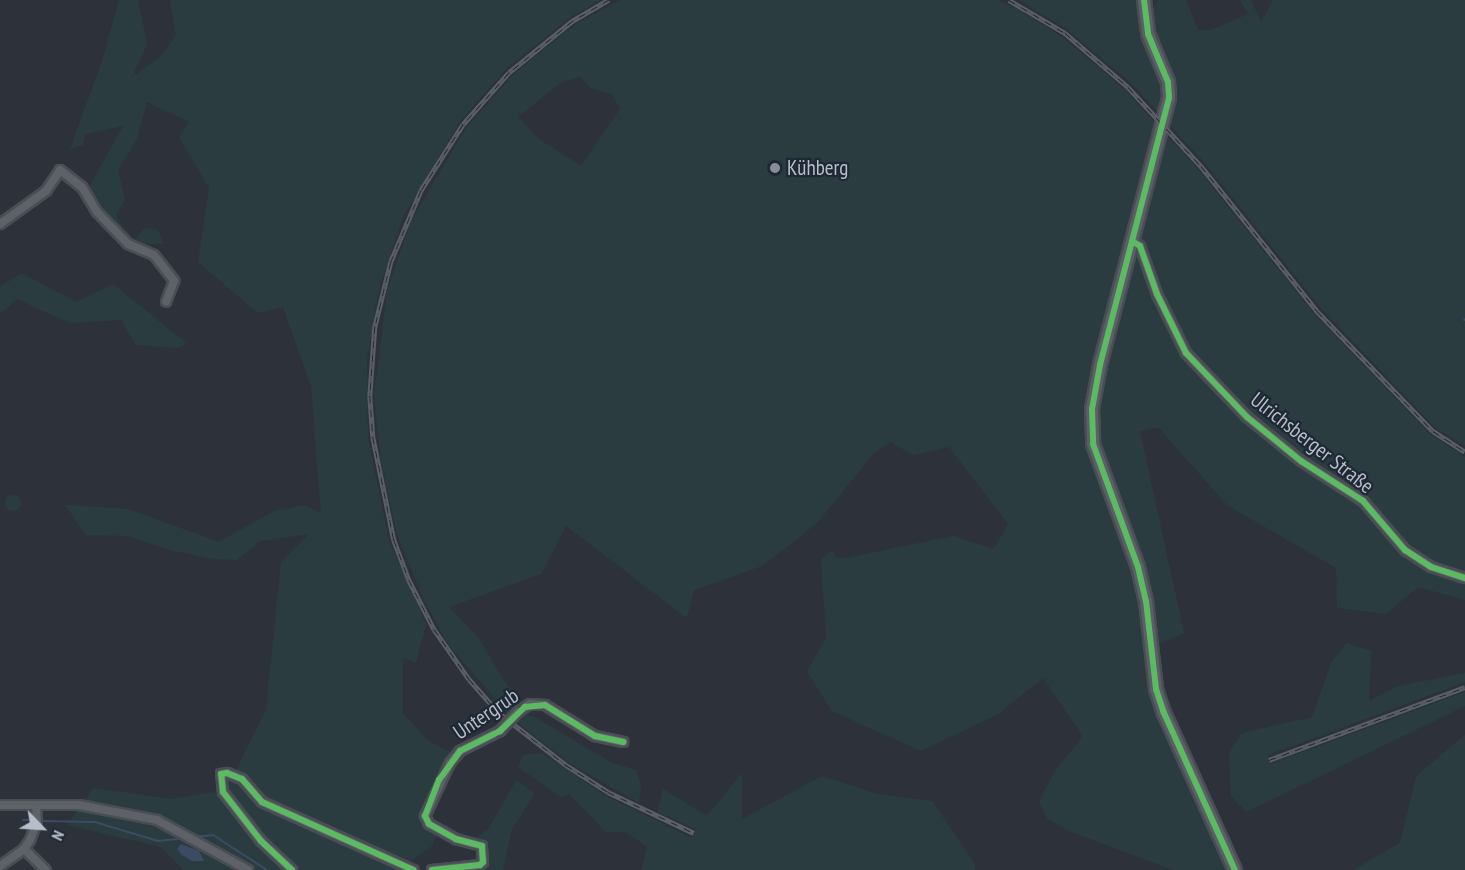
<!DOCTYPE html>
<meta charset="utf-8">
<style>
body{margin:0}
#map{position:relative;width:1465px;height:870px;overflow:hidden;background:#2d323a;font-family:"PT Sans Narrow",sans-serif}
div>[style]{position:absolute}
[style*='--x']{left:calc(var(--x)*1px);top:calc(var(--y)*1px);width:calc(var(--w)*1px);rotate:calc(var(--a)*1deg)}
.green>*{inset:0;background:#2a3c40}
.round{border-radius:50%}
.water>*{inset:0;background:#3c4b64}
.stream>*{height:2px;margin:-1px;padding:0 1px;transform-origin:1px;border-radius:1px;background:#3c4b64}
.roads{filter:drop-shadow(2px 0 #4a4e54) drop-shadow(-2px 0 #4a4e54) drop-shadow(0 2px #4a4e54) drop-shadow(0 -2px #4a4e54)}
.street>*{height:8px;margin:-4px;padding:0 4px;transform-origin:4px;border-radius:4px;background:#5d6168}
.secondary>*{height:12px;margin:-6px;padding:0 6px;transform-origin:6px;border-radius:6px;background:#5b5f67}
.rail>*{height:4.5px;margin-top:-2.25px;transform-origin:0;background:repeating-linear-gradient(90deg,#1f2835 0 7px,#5b5f66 0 14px);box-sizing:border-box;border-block:2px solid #5b5f66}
.bridges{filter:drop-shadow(2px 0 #4a4e54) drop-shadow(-2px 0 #4a4e54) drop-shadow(0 2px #4a4e54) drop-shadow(0 -2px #4a4e54)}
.street-bridge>*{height:8px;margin:-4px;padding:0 4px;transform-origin:4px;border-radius:4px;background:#5d6168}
.cycleway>*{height:6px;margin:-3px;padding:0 3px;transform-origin:3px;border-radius:3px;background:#5cba63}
.dots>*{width:16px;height:16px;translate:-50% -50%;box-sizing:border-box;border:3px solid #1f2835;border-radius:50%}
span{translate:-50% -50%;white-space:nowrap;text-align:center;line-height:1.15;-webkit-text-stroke:4.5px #1f2835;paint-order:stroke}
.poi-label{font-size:21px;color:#b7beca}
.left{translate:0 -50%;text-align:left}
.street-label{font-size:21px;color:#b7beca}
.north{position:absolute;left:12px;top:798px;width:60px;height:60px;-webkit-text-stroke:4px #1f2835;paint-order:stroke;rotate:115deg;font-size:16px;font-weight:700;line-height:24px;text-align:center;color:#b7beca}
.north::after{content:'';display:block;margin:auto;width:21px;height:27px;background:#b7beca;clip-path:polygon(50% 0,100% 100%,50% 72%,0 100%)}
</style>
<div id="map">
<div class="green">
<div style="clip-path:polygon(119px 0,138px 0,147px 44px,132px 77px,160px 57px,176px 35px,170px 0,600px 0,571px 17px,505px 70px,459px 123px,403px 217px,379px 289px,367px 360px,368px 438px,389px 541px,426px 624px,416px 663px,403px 658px,403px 713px,427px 740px,456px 755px,427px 805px,429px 825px,437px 834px,432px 846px,399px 870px,247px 870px,236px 862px,231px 870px,184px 870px,161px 847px,67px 825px,94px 788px,172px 799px,222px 791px,219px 779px,234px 774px,266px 710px,281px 562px,309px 534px,260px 541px,237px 560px,214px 559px,169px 550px,128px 536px,86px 535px,65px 505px,128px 509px,219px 542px,274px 511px,306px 505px,321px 514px,311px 386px,283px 307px,258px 313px,198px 262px,209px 188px,179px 137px,189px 122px,147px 102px,137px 139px,118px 170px,125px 199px,116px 215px,122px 226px,135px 240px,144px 228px,158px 230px,164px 244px,136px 243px,103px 213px,105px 211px,89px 187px,123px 126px,85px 134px,83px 145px,70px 149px,102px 61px)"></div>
<div style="clip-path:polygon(evenodd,620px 0,998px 0,1019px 10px,1062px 37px,1125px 90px,1198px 169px,1314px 314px,1430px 434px,1465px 457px,1465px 600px,1418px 587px,1386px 614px,1337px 608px,1336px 568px,1227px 505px,1158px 427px,1140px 431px,1184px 633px,1151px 648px,1156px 689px,1235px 870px,1173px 870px,1069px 831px,1047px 818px,1039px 801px,1055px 771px,1083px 736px,1043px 678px,998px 714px,921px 751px,832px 711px,807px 672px,826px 637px,821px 560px,832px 550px,836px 557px,846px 558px,953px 536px,994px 549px,1008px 524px,949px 447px,913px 455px,891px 442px,874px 453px,819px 521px,800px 537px,762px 566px,694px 590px,687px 618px,566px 526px,541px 574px,449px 607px,478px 637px,502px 678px,523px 704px,510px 716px,448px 644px,425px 602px,398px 538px,381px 462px,374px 396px,387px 291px,411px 221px,466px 128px,512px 76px,543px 50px,576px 24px,620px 0,579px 76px,591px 88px,612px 94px,620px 109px,581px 166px,539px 139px,518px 117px,559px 84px,579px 76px)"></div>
<div style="clip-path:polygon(1019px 0,1142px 0,1142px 19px,1161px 81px,1148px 16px,1158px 0,1186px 0,1198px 30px,1211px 30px,1248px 14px,1240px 0,1251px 0,1261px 22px,1273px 0,1465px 0,1465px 446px,1436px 428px,1321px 308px,1205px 163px,1132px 84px,1067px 29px)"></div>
<div style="clip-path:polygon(21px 273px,76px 302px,113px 284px,186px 343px,178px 348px,136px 345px,121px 320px,70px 323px,17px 299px,0 314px,0 287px)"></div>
<div class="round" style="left:5px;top:495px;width:16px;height:16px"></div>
<div style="clip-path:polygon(1347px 643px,1371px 651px,1369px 701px,1398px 686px,1465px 673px,1465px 682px,1268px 755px,1270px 764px,1465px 692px,1465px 706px,1246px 812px,1231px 796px,1229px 753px,1242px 733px,1312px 717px,1331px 663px)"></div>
<div style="clip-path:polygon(518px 713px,535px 717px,612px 763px,636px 770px,641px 786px,639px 803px,568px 762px,513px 719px)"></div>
<div style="clip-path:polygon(1465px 735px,1465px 870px,1353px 870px,1400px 843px,1416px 776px)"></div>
<div style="clip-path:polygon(542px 753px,606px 796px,692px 838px,696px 829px,657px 812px,663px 789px,707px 816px,742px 773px,742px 819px,822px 776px,877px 794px,932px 801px,975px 864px,975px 870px,641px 870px,647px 847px,626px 832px,606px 832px,569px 794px,561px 797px,518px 767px,523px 755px)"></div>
<div style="clip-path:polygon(516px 780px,535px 793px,512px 829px,503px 870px,478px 870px,484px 844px,476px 838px,489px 828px)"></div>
</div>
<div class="water">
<div style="clip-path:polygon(181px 844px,199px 851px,204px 861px,192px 861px,182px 855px,177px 849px)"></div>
</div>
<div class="stream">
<div style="--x:1464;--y:320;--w:1;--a:-45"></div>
<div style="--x:23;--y:820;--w:12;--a:0"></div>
<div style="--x:41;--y:821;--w:54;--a:1.1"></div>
<div style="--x:95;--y:822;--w:66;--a:16.8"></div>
<div style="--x:158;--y:841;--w:27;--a:-6"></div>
<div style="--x:194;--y:837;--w:19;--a:-6"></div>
<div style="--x:213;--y:835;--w:64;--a:32.9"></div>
</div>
<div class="roads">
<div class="street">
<div style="--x:0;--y:224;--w:57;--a:-35.7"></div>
<div style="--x:46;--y:191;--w:25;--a:-56"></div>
<div style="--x:60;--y:170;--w:28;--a:38"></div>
<div style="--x:82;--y:187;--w:29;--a:59"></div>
<div style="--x:97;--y:212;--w:45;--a:45.9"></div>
<div style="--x:128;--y:244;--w:28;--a:23"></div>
<div style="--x:154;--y:255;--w:33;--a:52"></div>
<div style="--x:174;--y:281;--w:22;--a:111"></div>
<div style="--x:1132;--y:241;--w:9;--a:32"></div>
<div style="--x:1140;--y:246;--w:51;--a:70.5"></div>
<div style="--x:1157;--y:294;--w:66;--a:63.8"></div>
<div style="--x:1186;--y:353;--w:88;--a:46.4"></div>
<div style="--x:1247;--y:417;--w:70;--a:39.2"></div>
<div style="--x:1301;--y:461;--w:74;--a:32.8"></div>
<div style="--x:1363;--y:501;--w:65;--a:49.4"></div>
<div style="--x:1405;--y:550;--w:31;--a:33"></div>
<div style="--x:1431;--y:567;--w:36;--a:18"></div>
<div style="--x:518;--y:712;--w:14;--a:-34"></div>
<div style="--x:530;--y:704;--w:15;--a:4"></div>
<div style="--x:545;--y:705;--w:59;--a:31.8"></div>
<div style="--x:595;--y:736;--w:29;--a:12"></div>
<div style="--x:0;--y:805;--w:79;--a:0"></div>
<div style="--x:79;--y:805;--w:79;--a:10.9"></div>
<div style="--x:157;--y:820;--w:104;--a:28.8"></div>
<div style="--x:24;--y:849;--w:30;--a:44"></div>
<div style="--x:0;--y:866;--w:29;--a:-35"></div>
<div style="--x:24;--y:849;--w:11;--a:-56"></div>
<div style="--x:30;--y:840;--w:18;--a:-68"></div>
<div style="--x:37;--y:823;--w:18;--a:-93"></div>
<div style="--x:292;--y:870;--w:42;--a:-136.9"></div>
<div style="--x:261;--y:841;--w:62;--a:-127.8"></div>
<div style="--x:223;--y:792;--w:18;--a:-96"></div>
<div style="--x:221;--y:774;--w:6;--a:-9"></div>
<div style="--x:227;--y:773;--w:16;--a:22"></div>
<div style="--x:242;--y:779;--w:30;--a:49"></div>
<div style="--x:262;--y:802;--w:166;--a:24.2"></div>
<div style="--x:432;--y:870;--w:48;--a:-5.9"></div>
<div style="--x:480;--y:865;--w:4;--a:-45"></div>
<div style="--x:483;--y:862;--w:16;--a:-94"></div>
<div style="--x:482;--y:846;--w:27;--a:-165"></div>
<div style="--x:456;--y:839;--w:31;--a:-151"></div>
<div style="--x:429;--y:824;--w:9;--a:-117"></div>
<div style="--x:425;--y:816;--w:59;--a:-64.7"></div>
<div style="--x:450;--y:763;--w:16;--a:-50"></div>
<div style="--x:460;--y:751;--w:45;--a:-26.6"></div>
</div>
<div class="secondary">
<div style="--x:1144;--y:0;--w:34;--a:83"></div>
<div style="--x:1148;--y:34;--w:52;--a:67.4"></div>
<div style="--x:1168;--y:82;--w:16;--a:86"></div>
<div style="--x:1169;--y:98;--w:276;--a:104.5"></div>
<div style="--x:1100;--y:365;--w:45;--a:100.3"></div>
<div style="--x:1092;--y:409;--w:35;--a:88"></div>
<div style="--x:1093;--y:444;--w:131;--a:69.9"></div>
<div style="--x:1138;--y:567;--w:35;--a:77"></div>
<div style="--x:1146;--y:601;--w:89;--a:83.5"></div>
<div style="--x:1156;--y:689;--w:25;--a:72"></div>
<div style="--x:1164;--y:713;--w:172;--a:65.7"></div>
</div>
</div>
<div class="rail">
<div style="--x:609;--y:0;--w:42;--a:149.7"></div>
<div style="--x:573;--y:21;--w:82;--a:140.9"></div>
<div style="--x:509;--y:73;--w:69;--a:131.5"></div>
<div style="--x:463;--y:125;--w:78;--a:122.5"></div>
<div style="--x:421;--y:191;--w:77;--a:112.9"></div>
<div style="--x:391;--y:262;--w:67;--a:103.8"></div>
<div style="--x:375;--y:327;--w:69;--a:94.1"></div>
<div style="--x:370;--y:396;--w:41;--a:85.8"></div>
<div style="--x:373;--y:437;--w:105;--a:78.5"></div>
<div style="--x:394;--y:540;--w:43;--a:69.4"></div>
<div style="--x:409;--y:580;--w:55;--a:63"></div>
<div style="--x:434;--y:629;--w:61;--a:55"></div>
<div style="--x:469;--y:679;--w:44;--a:48.7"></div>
<div style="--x:498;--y:712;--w:86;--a:37.9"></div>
<div style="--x:566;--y:765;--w:50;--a:32.7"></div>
<div style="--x:608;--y:792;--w:95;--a:25.5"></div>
<div style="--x:1009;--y:0;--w:65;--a:30.5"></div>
<div style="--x:1065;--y:33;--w:83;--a:40.6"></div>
<div style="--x:1128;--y:87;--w:108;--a:47.3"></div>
<div style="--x:1201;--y:166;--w:186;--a:51.3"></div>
<div style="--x:1317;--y:311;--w:167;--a:46"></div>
<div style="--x:1433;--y:431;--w:38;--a:33"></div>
<div style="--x:1269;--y:760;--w:209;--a:-20.4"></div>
</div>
<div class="bridges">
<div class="street-bridge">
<div style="--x:500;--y:731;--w:26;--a:-47"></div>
</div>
</div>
<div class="cycleway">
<div style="--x:1144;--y:0;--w:34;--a:83"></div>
<div style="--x:1148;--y:34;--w:52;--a:67.4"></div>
<div style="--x:1168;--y:82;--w:16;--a:86"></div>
<div style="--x:1169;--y:98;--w:276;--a:104.5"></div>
<div style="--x:1100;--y:365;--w:45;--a:100.3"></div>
<div style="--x:1092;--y:409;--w:35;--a:88"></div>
<div style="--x:1093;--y:444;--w:131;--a:69.9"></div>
<div style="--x:1138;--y:567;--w:35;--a:77"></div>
<div style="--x:1146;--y:601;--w:89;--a:83.5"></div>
<div style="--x:1156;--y:689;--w:25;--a:72"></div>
<div style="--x:1164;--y:713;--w:172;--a:65.7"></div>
<div style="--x:1132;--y:241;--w:9;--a:32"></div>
<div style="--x:1140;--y:246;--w:51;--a:70.5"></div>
<div style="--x:1157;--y:294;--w:66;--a:63.8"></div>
<div style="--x:1186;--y:353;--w:88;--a:46.4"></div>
<div style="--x:1247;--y:417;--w:70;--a:39.2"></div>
<div style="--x:1301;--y:461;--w:74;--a:32.8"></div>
<div style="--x:1363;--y:501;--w:65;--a:49.4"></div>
<div style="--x:1405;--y:550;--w:31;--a:33"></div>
<div style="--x:1431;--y:567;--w:36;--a:18"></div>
<div style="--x:292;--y:870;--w:42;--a:-136.9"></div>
<div style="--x:261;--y:841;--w:62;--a:-127.8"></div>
<div style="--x:223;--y:792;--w:18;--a:-96"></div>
<div style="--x:221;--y:774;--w:6;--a:-9"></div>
<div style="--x:227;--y:773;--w:16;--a:22"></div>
<div style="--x:242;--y:779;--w:30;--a:49"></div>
<div style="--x:262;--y:802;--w:166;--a:24.2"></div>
<div style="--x:432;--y:870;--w:48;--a:-5.9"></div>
<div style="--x:480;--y:865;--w:4;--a:-45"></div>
<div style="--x:483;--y:862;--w:16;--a:-94"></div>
<div style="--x:482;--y:846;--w:27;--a:-165"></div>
<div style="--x:456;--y:839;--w:31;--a:-151"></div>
<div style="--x:429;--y:824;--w:9;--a:-117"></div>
<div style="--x:425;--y:816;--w:39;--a:-69"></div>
<div style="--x:439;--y:780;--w:36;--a:-54"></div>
<div style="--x:460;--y:751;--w:45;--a:-26.6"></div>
<div style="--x:500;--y:731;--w:35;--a:-44"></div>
<div style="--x:525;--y:707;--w:20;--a:-6"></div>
<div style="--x:545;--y:705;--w:59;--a:31.8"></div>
<div style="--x:595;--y:736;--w:29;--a:12"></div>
</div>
<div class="dots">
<div style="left:775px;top:168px;background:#878d98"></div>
</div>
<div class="poi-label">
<span class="left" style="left:787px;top:168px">Kühberg</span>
</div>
<div class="street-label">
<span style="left:1312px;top:443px;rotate:38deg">Ulrichsberger Straße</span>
<span style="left:486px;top:714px;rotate:-34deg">Untergrub</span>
</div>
<div class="north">N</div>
</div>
